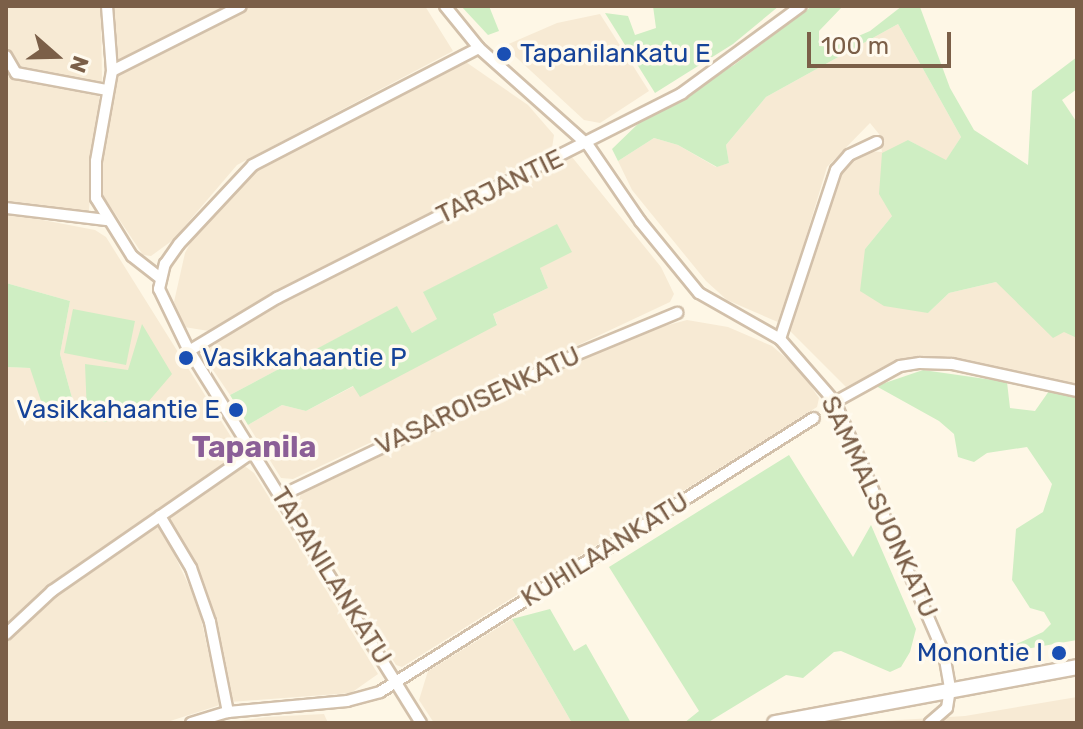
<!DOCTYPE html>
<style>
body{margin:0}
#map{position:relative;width:1083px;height:729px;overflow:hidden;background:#fef7e6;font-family:Rubik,sans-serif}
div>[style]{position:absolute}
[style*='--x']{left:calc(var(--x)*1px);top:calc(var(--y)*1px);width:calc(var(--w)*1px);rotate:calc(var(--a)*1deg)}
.residential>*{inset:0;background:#f7ead4}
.green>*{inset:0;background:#cfeec3}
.roads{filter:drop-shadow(2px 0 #d2c0aa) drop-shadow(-2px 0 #d2c0aa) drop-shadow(0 2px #d2c0aa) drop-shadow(0 -2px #d2c0aa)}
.street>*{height:10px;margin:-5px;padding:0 5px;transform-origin:5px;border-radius:5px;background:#fff}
.secondary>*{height:14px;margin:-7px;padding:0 7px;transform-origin:7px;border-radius:7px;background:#fff}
.dots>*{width:22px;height:22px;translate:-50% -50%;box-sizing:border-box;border:4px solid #fffaee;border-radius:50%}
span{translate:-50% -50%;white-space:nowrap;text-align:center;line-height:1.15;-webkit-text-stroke:7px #fffaee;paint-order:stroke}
.transit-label{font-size:26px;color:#164399}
.left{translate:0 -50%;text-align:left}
.right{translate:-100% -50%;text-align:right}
.street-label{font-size:26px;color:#7b5f48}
.quarter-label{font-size:30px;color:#8b5f97;font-weight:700}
.frame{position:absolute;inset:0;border:8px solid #7b5f48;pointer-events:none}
.north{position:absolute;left:16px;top:16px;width:80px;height:80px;-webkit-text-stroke:6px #fffaee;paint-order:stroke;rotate:110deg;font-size:22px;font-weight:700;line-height:32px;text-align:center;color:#7b5f48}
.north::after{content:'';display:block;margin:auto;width:28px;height:36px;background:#7b5f48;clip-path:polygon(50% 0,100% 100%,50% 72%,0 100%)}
.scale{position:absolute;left:807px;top:32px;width:144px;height:36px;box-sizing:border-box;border:4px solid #7b5f48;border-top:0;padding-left:10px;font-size:24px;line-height:28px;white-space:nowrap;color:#7b5f48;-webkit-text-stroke:6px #fffaee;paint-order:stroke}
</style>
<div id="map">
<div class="residential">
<div style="clip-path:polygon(6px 6px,101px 6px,102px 84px,18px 69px,6px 47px)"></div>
<div style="clip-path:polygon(111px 6px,228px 6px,119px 62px,115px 59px)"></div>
<div style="clip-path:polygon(242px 6px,425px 6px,453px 51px,237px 165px,173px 240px,151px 256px,143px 255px,100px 191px,109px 95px,119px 69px)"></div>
<div style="clip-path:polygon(600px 14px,649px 91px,600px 123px,584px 120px,504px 46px,557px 23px)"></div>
<div style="clip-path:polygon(898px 24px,961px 137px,946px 161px,908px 140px,892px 216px,865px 249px,928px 313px,949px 293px,996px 282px,1077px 338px,1077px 386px,921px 356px,896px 362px,846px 387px,789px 330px,834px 182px,857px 157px,867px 151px,882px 152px,879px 134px,870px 123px,827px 167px,780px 323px,727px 300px,706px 281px,632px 190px,618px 161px,654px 138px,678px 145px,716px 167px,729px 163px,726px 145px,766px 97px)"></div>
<div style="clip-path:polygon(463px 60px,528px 105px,554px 135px,552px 148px,209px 331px,184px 327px,174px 302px,185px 253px,197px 230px,254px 171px)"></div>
<div style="clip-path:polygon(6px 76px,100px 91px,88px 220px,6px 204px)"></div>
<div style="clip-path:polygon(572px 157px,661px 267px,674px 294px,670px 302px,293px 479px,281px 478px,248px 425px,282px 405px,306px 411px,354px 386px,360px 396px,497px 324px,493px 314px,548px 288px,540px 268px,557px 225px,424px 292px,438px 319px,412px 333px,397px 307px,230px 395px,209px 364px,207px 344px,502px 187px)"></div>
<div style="clip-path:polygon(6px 213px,95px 230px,106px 237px,238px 448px,236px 456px,44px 589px,6px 625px,6px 367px,30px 368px,74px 405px,60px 354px,70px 301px,6px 283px)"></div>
<div style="clip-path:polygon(687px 320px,728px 327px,772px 346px,799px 369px,819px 398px,817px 407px,402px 667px,396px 665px,309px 522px,305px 525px,297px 511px,301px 492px,638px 333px)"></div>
<div style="clip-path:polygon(242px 464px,254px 473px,378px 674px,351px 693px,230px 702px,206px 599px,166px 517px)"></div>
<div style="clip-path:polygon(159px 522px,198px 605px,220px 705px,164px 723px,6px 723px,6px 641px,46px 601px)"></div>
<div style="clip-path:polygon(512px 619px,572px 723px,434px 723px,419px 700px,428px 671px)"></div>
<div style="clip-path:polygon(1077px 697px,1077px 723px,850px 723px,965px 716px)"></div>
<div style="clip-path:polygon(324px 714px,328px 723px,226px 723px,266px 717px)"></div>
</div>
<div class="green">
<div style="clip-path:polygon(461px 6px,489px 6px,499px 31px,488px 35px)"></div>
<div style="clip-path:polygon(653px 6px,779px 6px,733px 44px,655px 93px,605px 13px,628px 16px,635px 35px,656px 28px)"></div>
<div style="clip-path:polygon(812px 6px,843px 6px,819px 31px,819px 46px,833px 47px,870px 31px,902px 6px,920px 7px,950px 88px,974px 130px,1028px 165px,1032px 91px,1077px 57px,1077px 89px,1062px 100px,1076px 121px,1077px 338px,1064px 332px,1053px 338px,996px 282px,949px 293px,928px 313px,884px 306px,860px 291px,865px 249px,892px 216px,879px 194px,882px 153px,908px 140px,946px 160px,961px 137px,898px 24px,766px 97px,726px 145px,729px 163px,717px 167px,678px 145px,654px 138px,618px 161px,612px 149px,642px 120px,734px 65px)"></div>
<div style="clip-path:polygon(557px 224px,572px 252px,540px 268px,548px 288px,493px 314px,497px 325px,360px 397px,353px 386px,306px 411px,282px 405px,248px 425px,230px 395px,397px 306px,412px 333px,437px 319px,423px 292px)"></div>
<div style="clip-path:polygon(6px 283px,70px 301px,60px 354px,74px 405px,43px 407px,30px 368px,6px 367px)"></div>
<div style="clip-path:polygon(73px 309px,135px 321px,126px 365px,64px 353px)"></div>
<div style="clip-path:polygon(142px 324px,172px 374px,148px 402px,105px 422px,87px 414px,85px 364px,128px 370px)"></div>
<div style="clip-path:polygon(923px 370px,1007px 382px,1010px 408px,1035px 411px,1049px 391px,1077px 397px,1077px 640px,1009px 652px,1008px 648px,1043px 632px,1051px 624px,1044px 612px,1030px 608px,1012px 580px,1016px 529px,1043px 512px,1052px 484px,1027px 447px,987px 453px,974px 462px,958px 457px,954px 434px,939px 421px,876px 386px)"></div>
<div style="clip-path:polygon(789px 455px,853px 557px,871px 525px,916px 629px,910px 652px,901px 667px,890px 672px,841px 651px,834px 652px,803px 678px,786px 675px,707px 723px,684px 723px,699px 711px,609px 567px)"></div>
<div style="clip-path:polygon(550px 609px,574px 651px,586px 644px,631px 723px,572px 723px,512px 619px)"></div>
</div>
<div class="roads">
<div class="street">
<div style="--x:107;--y:6;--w:65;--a:85.6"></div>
<div style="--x:112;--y:71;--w:91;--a:100.1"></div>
<div style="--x:96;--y:161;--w:37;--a:90"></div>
<div style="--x:96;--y:198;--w:68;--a:58.2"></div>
<div style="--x:132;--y:256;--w:37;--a:38"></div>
<div style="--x:445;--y:6;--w:54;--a:51"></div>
<div style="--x:479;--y:48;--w:146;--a:41.7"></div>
<div style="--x:588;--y:145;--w:92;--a:55.6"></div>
<div style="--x:640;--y:221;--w:93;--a:50.7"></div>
<div style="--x:699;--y:293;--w:93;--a:29.6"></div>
<div style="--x:780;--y:339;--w:84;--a:48.9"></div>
<div style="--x:835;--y:402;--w:275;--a:66.6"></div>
<div style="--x:944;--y:654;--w:36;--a:80"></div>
<div style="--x:950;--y:689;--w:19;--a:99"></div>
<div style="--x:947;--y:708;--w:23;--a:139"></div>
<div style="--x:6;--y:56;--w:20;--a:60"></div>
<div style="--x:16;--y:73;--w:93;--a:10.6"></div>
<div style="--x:112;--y:71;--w:144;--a:-26.7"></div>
<div style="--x:6;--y:208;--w:102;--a:6.8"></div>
<div style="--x:780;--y:339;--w:178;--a:-71.7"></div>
<div style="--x:836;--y:170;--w:20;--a:-49"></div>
<div style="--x:849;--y:155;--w:31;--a:-25"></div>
<div style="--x:189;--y:351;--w:103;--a:-31.1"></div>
<div style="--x:277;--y:298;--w:454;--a:-26.8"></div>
<div style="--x:682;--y:93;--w:147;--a:-36.2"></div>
<div style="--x:835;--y:402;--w:74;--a:-29"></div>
<div style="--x:900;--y:366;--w:20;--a:-9"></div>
<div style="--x:920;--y:363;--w:32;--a:2"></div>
<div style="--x:952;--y:364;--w:128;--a:12.2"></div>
<div style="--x:282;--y:495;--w:322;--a:-25.5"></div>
<div style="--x:573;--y:356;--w:113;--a:-22.5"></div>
<div style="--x:160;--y:516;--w:61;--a:59.2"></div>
<div style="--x:191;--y:568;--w:57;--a:70.6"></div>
<div style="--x:210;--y:622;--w:92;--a:78.7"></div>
<div style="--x:6;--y:634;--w:63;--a:-43.1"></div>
<div style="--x:52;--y:591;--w:244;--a:-34.7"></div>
<div style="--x:191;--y:723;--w:39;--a:-17"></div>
<div style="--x:228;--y:712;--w:120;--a:-5.3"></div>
<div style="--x:347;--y:701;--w:34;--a:-15"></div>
<div style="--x:380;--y:692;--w:513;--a:-32.27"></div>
<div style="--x:421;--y:723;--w:438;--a:-121.9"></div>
<div style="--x:189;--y:351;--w:69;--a:-115.8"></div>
<div style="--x:159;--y:289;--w:26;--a:-77"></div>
<div style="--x:165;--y:264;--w:24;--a:-55"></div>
<div style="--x:179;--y:244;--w:108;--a:-46.9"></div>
<div style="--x:253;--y:165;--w:254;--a:-27.4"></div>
</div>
<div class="secondary">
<div style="--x:775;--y:723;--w:307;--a:-10.5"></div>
</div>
</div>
<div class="dots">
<div style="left:504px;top:54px;background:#1a4fb4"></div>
<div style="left:186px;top:358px;background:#1a4fb4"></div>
<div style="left:236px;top:410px;background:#1a4fb4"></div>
<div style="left:1059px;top:653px;background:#1a4fb4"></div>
</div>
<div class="transit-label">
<span class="left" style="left:520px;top:54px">Tapanilankatu E</span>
<span class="left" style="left:202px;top:358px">Vasikkahaantie P</span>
<span class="right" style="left:220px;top:410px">Vasikkahaantie E</span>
<span class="right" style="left:1043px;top:653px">Monontie I</span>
</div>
<div class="street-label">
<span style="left:500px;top:187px;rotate:-26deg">TARJANTIE</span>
<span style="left:478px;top:401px;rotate:-25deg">VASAROISENKATU</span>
<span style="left:879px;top:507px;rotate:65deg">SAMMALSUONKATU</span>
<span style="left:605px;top:550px;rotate:-32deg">KUHILAANKATU</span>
<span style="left:331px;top:576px;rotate:58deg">TAPANILANKATU</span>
</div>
<div class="quarter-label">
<span style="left:254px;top:447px">Tapanila</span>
</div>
<div class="frame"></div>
<div class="north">N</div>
<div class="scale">100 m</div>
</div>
